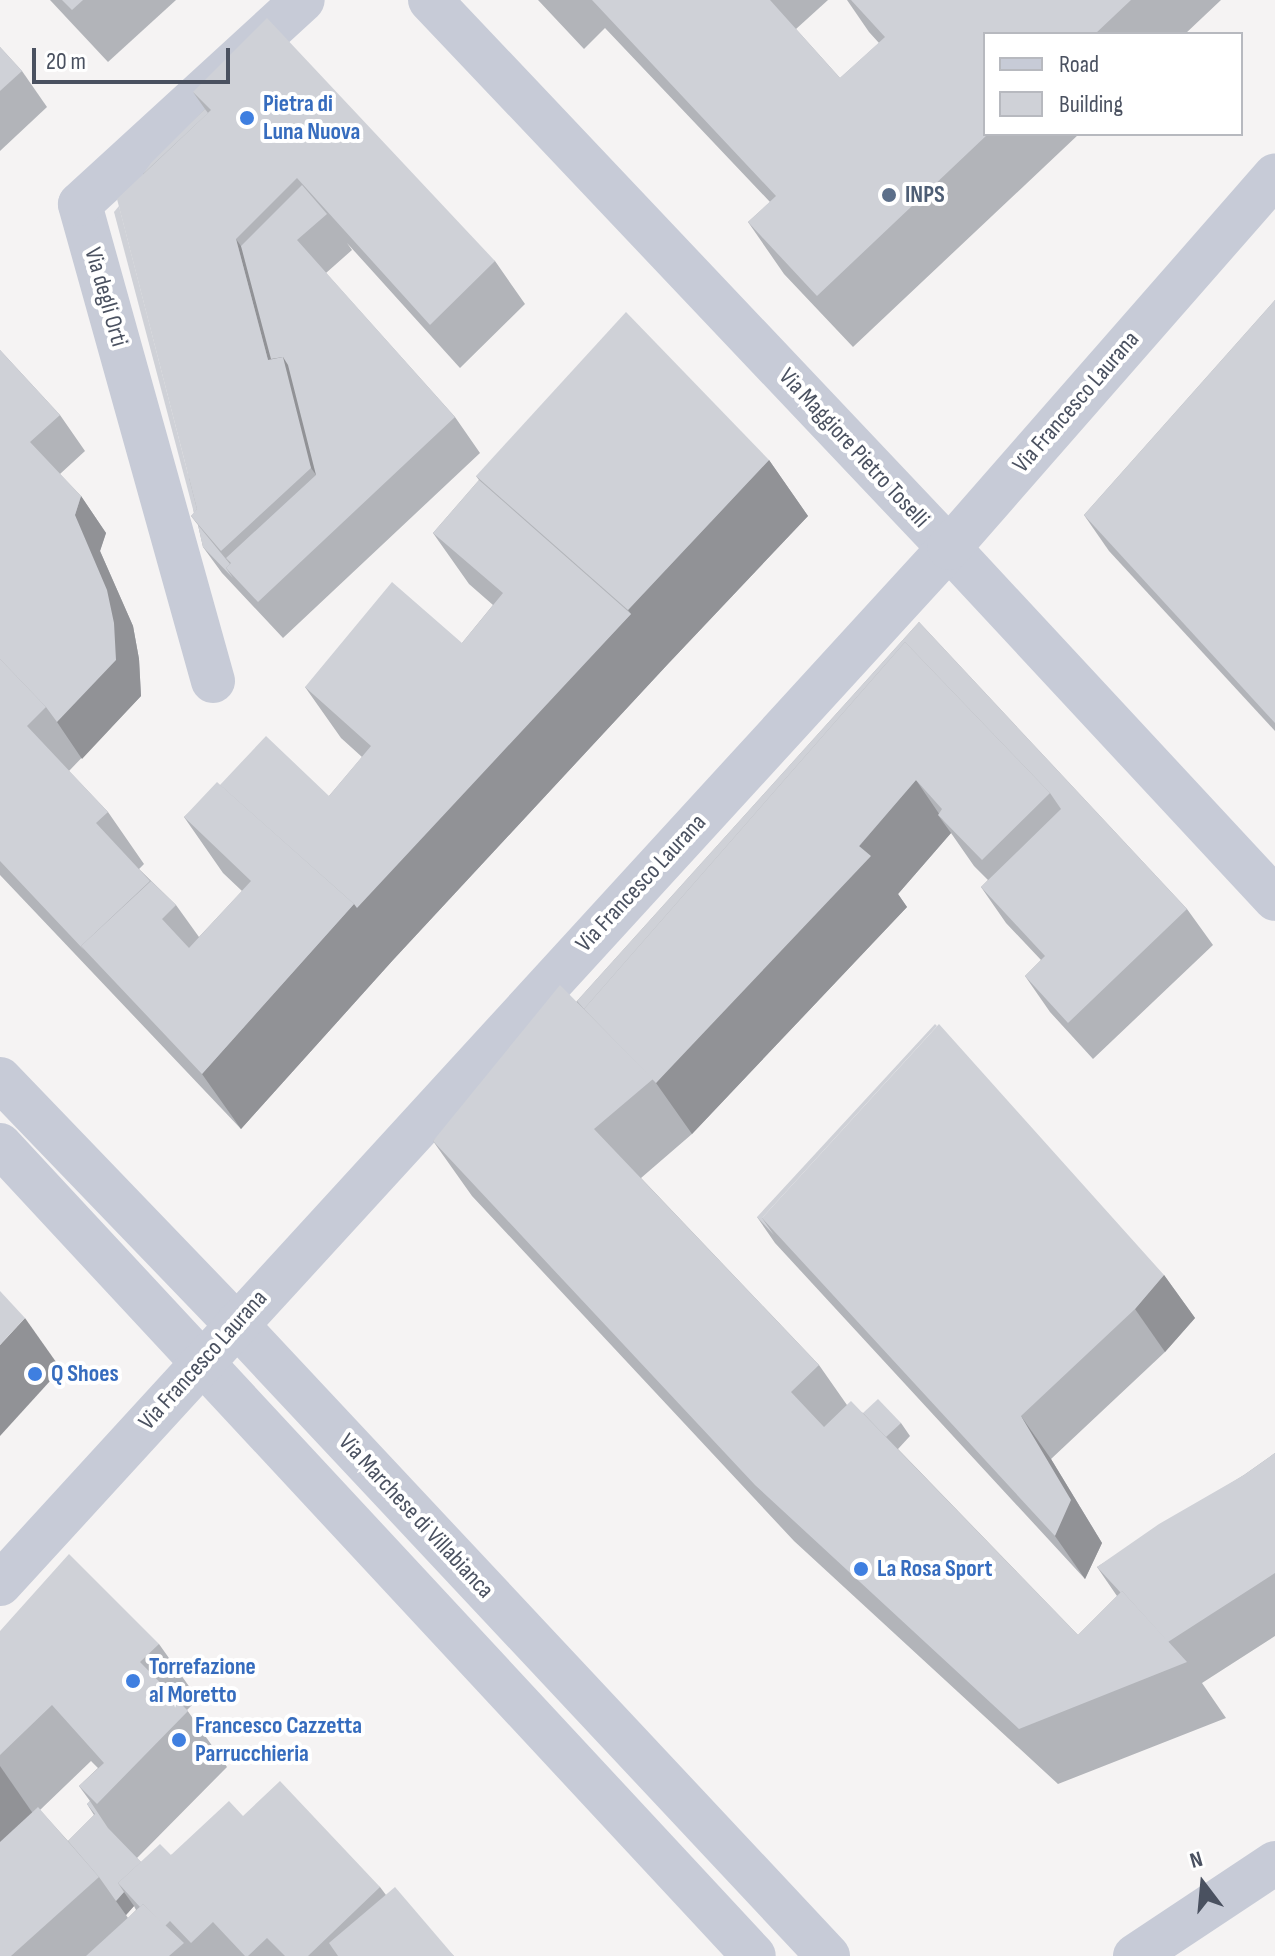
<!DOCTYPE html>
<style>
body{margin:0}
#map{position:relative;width:1275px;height:1956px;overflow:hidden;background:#f5f3f3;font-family:"Sofia Sans Condensed",sans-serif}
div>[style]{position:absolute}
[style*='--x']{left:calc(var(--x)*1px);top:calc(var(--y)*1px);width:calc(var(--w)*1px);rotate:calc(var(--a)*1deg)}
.minor>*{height:44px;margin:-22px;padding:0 22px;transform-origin:22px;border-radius:22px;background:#c7cbd7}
.wall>*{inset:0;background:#b2b4b9}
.shaded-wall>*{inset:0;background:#919296}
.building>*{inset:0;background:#cfd1d7}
.dots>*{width:22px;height:22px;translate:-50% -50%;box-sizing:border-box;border:4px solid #fff;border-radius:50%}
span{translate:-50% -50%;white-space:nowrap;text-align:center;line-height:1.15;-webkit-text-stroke:8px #fff;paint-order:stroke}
.shop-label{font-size:24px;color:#366cbe;font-weight:700}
.left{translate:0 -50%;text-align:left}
.service-label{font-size:24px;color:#4e5e75;font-weight:700}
.street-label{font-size:24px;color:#4a5160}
.legend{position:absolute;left:983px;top:32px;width:260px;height:104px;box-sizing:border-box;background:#fff;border:2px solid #b7b9bf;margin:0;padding:10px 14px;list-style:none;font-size:24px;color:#4a5160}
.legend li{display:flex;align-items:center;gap:16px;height:40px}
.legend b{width:40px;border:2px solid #b7b9bf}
.north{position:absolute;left:1163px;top:1844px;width:80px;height:80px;-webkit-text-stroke:6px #fff;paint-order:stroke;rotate:344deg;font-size:22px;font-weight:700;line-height:32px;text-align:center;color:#4a5160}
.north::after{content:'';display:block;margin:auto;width:28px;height:36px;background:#4a5160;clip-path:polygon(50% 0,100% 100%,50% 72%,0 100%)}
.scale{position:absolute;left:32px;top:48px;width:198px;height:36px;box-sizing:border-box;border:4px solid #4a5160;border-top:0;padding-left:10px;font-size:24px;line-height:28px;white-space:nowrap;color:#4a5160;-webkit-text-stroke:6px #fff;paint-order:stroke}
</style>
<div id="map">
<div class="minor">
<div style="--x:430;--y:0;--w:755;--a:46.56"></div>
<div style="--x:949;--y:548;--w:479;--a:47.1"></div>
<div style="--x:213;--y:681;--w:495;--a:-105.6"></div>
<div style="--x:80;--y:204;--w:302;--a:-42.5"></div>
<div style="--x:0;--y:1079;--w:340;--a:46.1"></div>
<div style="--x:236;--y:1324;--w:866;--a:46.87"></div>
<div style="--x:0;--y:1145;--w:1107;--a:47.09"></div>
<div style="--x:0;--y:1584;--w:1405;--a:-47.51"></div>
<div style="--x:949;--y:548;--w:495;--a:-48.8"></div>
<div style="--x:1135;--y:1956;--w:168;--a:-33.6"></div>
</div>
<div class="wall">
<div style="clip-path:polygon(50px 0,176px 0,108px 62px)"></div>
<div style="clip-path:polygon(538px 0,828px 0,796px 29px,840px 78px,879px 43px,869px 32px,847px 0,1221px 0,1185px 34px,985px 34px,985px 134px,1079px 134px,853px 347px,784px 274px,748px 222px,770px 202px,605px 28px,584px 49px)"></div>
<div style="clip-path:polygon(0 47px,22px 71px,47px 107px,0 151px)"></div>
<div style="clip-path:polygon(193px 92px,495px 261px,525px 304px,460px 368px,347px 243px,352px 250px,326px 273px,455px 417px,480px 453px,283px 638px,222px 573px,203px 547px,198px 525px,191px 516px,194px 513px,143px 174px,205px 109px)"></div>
<div style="clip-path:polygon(1275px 300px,1275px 731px,1109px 551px,1084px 515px)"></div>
<div style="clip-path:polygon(0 350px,60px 415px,85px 451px,60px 474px,81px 496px,106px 533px,100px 551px,133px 626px,139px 659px,141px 696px,69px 771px,108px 812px,144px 864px,139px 869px,176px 905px,199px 937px,242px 891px,223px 873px,184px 817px,220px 785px,329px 796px,362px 757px,341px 738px,305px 687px,462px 643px,493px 605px,469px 584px,433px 533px,479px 480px,476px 476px,769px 460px,808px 516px,667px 665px,393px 960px,241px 1129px,0 875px)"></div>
<div style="clip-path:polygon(919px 622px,1187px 909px,1213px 945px,1093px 1059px,1050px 1012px,1025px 976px,1041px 960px,1006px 923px,981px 887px,988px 880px,974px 866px,951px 833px,898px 894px,907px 907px,692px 1134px,641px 1178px,819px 1365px,847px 1405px,863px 1413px,901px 1423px,910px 1436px,898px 1449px,1078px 1635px,1117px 1596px,1097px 1567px,1244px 1475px,1275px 1453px,1275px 1636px,1202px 1683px,1226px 1718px,1058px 1784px,794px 1541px,472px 1196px,433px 1141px,577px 1001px)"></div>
<div style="clip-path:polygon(757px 1217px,1164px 1275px,1195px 1318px,1165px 1352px,1051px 1459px,1102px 1543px,1085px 1579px,775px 1243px)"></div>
<div style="clip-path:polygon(evenodd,0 1631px,159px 1644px,198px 1699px,187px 1710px,227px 1767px,137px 1858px,141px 1862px,171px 1855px,243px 1816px,380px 1887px,386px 1895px,454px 1956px,0 1956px,0 1631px,91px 1761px,98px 1768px,79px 1786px,90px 1801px,87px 1804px,94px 1815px,68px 1841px,40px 1810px,91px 1761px,0 1631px,134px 1906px,136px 1910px,128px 1918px,126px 1915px,134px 1906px)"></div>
</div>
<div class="shaded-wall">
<div style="clip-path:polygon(236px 239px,266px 282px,342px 511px,311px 468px,268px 360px)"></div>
<div style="clip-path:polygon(769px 460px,808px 516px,667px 665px,393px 960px,241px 1129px,202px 1074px,354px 904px,631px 614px,628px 610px)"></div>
<div style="clip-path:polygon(81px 496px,106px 533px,100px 551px,133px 626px,139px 659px,141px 696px,82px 759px,57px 722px,75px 515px)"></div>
<div style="clip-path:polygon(916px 780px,944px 821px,938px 815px,951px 833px,898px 894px,907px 907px,692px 1134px,656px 1083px)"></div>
<div style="clip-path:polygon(1164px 1275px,1195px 1318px,1165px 1352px,1135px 1309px)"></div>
<div style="clip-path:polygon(25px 1318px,61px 1369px,0 1436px,0 1345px)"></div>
<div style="clip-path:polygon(1021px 1416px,1051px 1459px,1102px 1543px,1085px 1579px,1055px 1536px)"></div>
<div style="clip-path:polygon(0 1766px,34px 1815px,0 1855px)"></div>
<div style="clip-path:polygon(124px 1892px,134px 1906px,126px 1915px,116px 1901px)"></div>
</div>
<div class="building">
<div style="clip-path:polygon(62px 0,83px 0,72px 10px)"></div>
<div style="clip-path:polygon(592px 0,770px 0,840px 78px,885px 37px,851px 0,1131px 0,1095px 34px,985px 34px,985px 134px,988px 134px,817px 296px,748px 222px,776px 196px)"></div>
<div style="clip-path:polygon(267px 18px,495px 261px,430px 325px,297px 178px,236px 239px,268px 360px,283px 357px,311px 468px,221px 551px,191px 516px,197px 509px,117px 199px,211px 110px,193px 92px)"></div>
<div style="clip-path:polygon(0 47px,22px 71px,0 91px)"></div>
<div style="clip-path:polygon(205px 109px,208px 113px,143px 174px,151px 163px)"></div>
<div style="clip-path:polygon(302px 185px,327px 214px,297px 240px,455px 417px,258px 602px,226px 568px,231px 563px,226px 558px,316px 475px,288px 365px,283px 357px,271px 359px,241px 246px)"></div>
<div style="clip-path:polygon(119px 206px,197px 509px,194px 513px,114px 212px)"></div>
<div style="clip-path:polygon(1275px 300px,1275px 723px,1084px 515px)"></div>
<div style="clip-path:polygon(626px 312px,769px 460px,628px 610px,476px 476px)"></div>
<div style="clip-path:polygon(0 350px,60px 415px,30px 442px,81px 496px,75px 515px,107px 590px,114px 623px,116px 660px,57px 722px,46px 707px,0 659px)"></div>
<div style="clip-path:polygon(479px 480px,631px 614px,357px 908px,354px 904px,220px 785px,266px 736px,329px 796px,371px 746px,305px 687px,392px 582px,462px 643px,503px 593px,433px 533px)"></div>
<div style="clip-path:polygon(198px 525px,230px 564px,226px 568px,233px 578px,203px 547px)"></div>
<div style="clip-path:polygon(919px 622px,1187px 909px,1068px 1023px,1025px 976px,1045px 956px,981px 887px,1061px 809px,1050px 793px,905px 642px,584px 1009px,577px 1001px)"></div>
<div style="clip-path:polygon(905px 642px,1050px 793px,982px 860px,938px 815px,942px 809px,916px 780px,859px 846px,871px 856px,656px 1083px,584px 1009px)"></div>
<div style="clip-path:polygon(0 659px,46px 707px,27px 726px,108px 812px,96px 823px,150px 881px,81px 946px,84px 950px,0 861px)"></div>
<div style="clip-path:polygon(217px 782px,354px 904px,202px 1074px,81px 946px,151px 881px,176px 905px,162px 919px,189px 948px,251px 881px,184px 817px)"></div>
<div style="clip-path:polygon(560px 985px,653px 1079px,594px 1129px,819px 1365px,791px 1392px,824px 1427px,851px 1401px,1078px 1635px,1122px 1591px,1187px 1662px,1019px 1729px,755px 1485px,433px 1141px)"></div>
<div style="clip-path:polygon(935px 1024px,937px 1026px,762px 1218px,774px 1235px,757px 1217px)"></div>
<div style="clip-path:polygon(939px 1024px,1164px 1275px,1135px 1309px,1021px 1416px,1071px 1500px,1055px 1536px,762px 1218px)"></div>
<div style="clip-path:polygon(0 1291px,25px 1318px,0 1345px)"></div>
<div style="clip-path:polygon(878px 1399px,901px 1423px,886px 1437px,863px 1413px)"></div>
<div style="clip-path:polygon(1275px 1453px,1275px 1573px,1168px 1642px,1122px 1591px,1121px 1593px,1097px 1567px,1159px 1524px,1244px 1475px)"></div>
<div style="clip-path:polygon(69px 1554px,159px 1644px,140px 1662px,188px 1711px,97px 1804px,79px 1786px,104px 1763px,52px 1705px,0 1755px,0 1631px)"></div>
<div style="clip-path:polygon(280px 1781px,380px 1887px,308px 1956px,285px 1956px,267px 1938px,248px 1956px,245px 1956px,213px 1922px,191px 1943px,170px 1921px,165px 1926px,143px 1904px,140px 1907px,118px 1883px,160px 1844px,171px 1855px,229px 1801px,243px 1816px)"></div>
<div style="clip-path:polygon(90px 1801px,108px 1828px,141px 1862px,118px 1883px,124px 1892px,116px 1901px,99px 1877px,68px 1841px,95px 1814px,87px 1804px)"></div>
<div style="clip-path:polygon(38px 1807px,99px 1877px,11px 1956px,0 1956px,0 1842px)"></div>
<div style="clip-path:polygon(395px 1887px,454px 1956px,338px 1956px,329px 1943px)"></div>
<div style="clip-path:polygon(143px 1904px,184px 1943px,169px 1956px,86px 1956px)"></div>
</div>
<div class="dots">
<div style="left:247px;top:118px;background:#3f7fe0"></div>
<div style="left:889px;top:195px;background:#5c6f8a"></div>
<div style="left:35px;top:1374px;background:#3f7fe0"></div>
<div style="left:861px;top:1569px;background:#3f7fe0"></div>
<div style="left:133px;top:1681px;background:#3f7fe0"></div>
<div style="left:179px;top:1740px;background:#3f7fe0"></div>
</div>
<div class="shop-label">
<span class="left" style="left:263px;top:118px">Pietra di<br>Luna Nuova</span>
<span class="left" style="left:51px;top:1374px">Q Shoes</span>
<span class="left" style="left:877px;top:1569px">La Rosa Sport</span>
<span class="left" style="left:149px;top:1681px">Torrefazione<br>al Moretto</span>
<span class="left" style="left:195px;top:1740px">Francesco Cazzetta<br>Parrucchieria</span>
</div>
<div class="service-label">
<span class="left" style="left:905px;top:195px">INPS</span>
</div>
<div class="street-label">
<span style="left:106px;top:297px;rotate:74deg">Via degli Orti</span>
<span style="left:1076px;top:402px;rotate:-49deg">Via Francesco Laurana</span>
<span style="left:854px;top:448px;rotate:47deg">Via Maggiore Pietro Toselli</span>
<span style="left:641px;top:883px;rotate:-47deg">Via Francesco Laurana</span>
<span style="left:203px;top:1360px;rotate:-48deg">Via Francesco Laurana</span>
<span style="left:416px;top:1516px;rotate:47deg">Via Marchese di Villabianca</span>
</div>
<ul class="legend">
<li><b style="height:10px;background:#c7cbd7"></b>Road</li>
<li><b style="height:22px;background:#cfd1d7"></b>Building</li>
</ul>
<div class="north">N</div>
<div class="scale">20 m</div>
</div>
